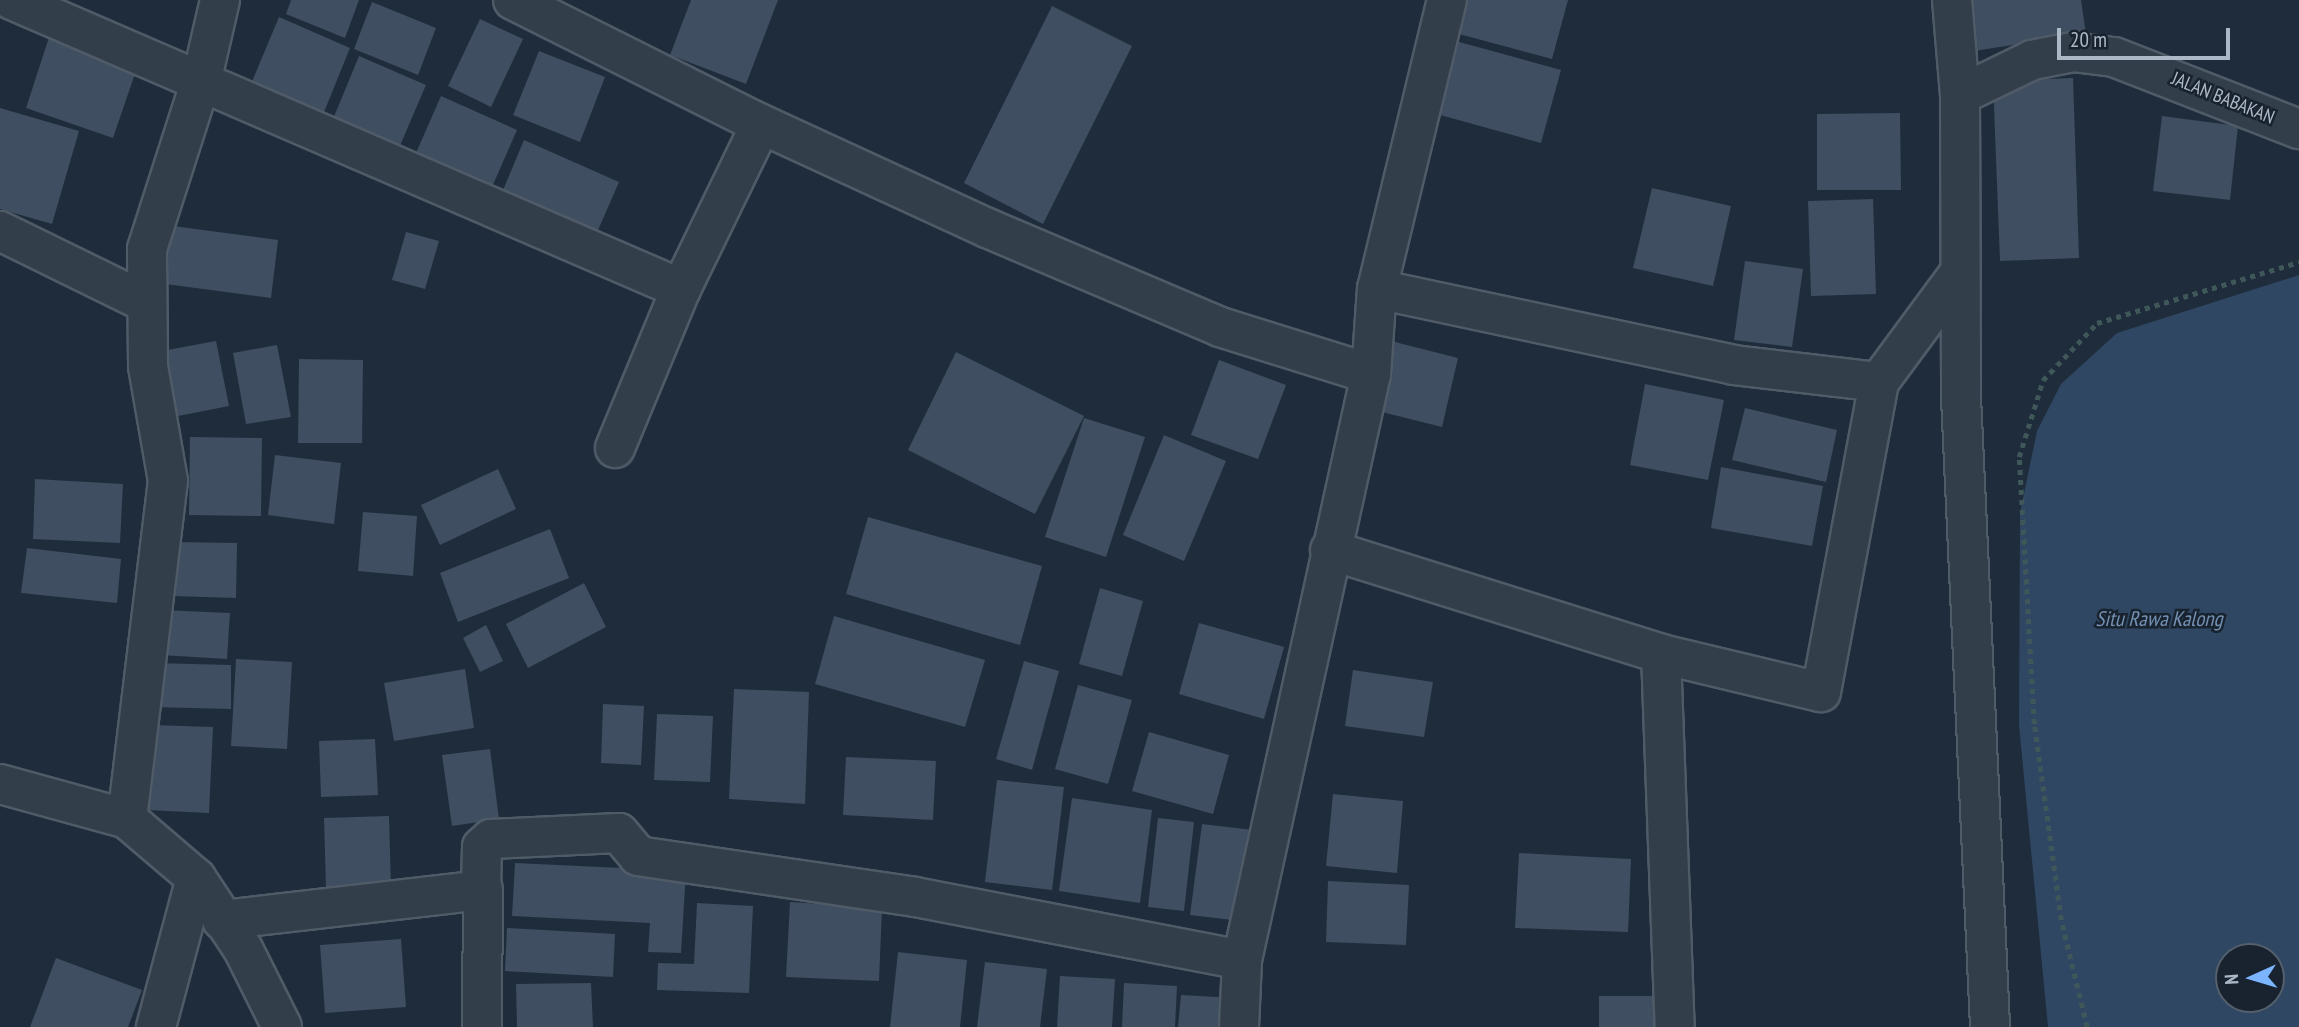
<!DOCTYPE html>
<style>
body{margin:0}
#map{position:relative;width:2299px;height:1027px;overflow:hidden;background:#1f2c3b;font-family:"PT Sans Narrow",sans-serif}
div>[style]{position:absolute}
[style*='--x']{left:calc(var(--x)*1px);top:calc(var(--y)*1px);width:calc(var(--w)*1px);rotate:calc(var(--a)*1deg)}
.water>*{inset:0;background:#2f4762}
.building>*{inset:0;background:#3f4e60}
.path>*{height:4.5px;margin-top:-2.25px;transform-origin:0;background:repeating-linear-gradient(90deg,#3f5759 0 5px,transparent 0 10px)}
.roads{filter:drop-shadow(2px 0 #505b68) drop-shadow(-2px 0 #505b68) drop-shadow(0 2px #505b68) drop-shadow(0 -2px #505b68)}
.street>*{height:38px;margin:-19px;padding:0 19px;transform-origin:19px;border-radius:19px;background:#333e4b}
span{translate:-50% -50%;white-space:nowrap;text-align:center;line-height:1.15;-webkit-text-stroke:5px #18232f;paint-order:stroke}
.street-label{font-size:19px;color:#adb8c7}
.water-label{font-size:21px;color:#7390b2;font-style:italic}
.north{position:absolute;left:2215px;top:943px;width:70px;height:70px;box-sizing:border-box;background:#18232f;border:2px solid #545f6c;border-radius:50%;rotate:266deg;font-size:19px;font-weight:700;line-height:28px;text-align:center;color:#adb8c7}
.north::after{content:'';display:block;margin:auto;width:24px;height:32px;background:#7bb4ff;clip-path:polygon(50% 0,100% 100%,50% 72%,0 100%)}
.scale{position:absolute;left:2057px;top:28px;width:173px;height:32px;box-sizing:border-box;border:4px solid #adb8c7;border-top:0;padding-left:9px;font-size:21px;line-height:24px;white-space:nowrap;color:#adb8c7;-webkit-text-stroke:5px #18232f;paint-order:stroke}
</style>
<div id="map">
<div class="water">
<div style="clip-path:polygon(evenodd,2299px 275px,2299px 1027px,2048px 1027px,2019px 725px,2020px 513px,2037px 431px,2061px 384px,2117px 333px,2299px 275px,2229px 957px,2271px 957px,2271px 999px,2229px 999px,2229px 957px)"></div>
</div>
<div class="building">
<div style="clip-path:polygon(291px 0,359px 0,345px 38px,286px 14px)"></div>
<div style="clip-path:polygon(691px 0,778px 0,746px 84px,670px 55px)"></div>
<div style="clip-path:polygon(1452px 0,1568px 0,1552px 59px,1444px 30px)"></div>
<div style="clip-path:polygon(1959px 0,2081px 0,2086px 34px,1967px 52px)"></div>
<div style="clip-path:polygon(372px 2px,436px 28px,418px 75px,354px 49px)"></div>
<div style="clip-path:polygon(1052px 6px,1132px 46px,1043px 224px,964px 183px)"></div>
<div style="clip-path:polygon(279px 17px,350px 48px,320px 122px,248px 91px)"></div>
<div style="clip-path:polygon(480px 19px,523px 39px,491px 107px,448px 86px)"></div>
<div style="clip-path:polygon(52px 28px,140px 59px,113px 138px,26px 108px)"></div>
<div style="clip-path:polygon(1452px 40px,1561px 70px,1541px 143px,1433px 113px)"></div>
<div style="clip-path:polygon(539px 51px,605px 77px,580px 142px,513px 115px)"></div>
<div style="clip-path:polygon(359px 56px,426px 85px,399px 148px,333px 119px)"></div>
<div style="clip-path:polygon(2073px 78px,2079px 258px,2000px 261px,1993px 81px)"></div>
<div style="clip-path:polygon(441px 96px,517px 130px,488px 196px,412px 162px)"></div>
<div style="clip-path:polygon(0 108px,79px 131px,52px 224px,0 209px)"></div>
<div style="clip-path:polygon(1900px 113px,1901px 190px,1817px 190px,1817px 114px)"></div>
<div style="clip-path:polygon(2162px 116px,2238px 126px,2230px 200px,2153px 191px)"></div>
<div style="clip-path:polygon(524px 140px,619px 182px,592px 244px,498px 202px)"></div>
<div style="clip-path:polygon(1652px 188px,1731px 206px,1713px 286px,1633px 268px)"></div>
<div style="clip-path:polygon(1873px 199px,1876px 294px,1811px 296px,1808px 201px)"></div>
<div style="clip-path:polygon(165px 225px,278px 240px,271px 298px,158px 283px)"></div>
<div style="clip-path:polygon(406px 232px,439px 241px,425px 289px,392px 280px)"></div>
<div style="clip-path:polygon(1745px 261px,1803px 269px,1792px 347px,1734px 340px)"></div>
<div style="clip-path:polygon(1387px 340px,1458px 358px,1442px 427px,1370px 409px)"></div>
<div style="clip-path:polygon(216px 341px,229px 406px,163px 419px,151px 353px)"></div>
<div style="clip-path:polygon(277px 345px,291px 417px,246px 424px,233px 353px)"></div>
<div style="clip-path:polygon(956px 352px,1084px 416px,1035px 514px,908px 450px)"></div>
<div style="clip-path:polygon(299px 359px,363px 360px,362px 443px,298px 443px)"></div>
<div style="clip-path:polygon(1219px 360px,1286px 385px,1258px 459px,1191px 435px)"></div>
<div style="clip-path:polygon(1645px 384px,1724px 400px,1708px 480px,1630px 465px)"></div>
<div style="clip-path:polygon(1745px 408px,1837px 430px,1826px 482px,1732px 460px)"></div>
<div style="clip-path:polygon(1084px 418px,1145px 437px,1106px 557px,1045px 537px)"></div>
<div style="clip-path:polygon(1164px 435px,1226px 461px,1184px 561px,1123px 535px)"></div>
<div style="clip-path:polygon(190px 437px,262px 438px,261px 516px,189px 515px)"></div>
<div style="clip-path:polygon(275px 455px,341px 463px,334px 524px,268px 515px)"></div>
<div style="clip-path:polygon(1721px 467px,1823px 486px,1812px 546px,1711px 528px)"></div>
<div style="clip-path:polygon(498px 469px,516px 509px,440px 545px,421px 505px)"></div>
<div style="clip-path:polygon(35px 479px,123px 484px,120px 543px,33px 539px)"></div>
<div style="clip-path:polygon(363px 512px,417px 516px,413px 576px,358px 571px)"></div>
<div style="clip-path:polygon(868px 517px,1042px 566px,1020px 645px,846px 594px)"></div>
<div style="clip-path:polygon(550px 529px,569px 578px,458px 622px,440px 573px)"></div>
<div style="clip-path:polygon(174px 542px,237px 543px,236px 598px,173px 596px)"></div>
<div style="clip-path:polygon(27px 548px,121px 559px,117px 603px,21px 593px)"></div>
<div style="clip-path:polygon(584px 583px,606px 627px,528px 668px,506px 624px)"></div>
<div style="clip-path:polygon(1100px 588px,1143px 601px,1122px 676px,1079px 664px)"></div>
<div style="clip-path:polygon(162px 610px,230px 613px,227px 659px,161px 655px)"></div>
<div style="clip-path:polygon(834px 616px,985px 660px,965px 727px,815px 684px)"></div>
<div style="clip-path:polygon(1199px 623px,1284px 647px,1264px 719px,1179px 694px)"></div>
<div style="clip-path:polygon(486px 625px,503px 661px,480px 672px,463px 638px)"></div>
<div style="clip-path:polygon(236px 659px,292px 662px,287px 749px,231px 746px)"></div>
<div style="clip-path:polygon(1024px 661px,1059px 671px,1032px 770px,996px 759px)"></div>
<div style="clip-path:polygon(154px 663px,231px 665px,231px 709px,153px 707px)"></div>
<div style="clip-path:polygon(465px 669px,474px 728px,394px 741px,384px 683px)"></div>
<div style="clip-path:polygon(1353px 670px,1433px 682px,1424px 737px,1345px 726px)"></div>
<div style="clip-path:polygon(1078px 685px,1132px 700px,1108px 784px,1055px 769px)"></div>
<div style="clip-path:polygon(734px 689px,809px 692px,805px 804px,729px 799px)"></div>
<div style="clip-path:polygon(603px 704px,644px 706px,641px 765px,601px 763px)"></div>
<div style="clip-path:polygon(657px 714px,713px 716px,710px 782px,654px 780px)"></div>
<div style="clip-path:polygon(151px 725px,213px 727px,209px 813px,147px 810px)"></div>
<div style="clip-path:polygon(1149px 732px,1229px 755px,1213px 814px,1132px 791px)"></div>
<div style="clip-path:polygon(375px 739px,378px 795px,321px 797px,319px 741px)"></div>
<div style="clip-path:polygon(490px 749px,499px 819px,452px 826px,442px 755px)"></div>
<div style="clip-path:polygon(846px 757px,936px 761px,933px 820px,843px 815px)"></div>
<div style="clip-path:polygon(997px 780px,1064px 787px,1052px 890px,985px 882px)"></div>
<div style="clip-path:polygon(1333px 794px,1403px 801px,1397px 873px,1326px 866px)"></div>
<div style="clip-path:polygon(1072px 798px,1152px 810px,1140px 903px,1059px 891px)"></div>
<div style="clip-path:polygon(389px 816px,391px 887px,326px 889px,324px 818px)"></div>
<div style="clip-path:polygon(1158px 818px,1194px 822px,1184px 911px,1148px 907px)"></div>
<div style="clip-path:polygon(1202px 824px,1253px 830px,1241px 921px,1190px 915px)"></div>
<div style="clip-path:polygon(1519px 853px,1631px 859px,1628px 932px,1515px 928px)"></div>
<div style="clip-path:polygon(515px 863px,686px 871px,681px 953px,648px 952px,650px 923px,512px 916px)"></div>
<div style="clip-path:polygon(1328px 881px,1409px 885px,1406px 945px,1326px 942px)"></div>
<div style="clip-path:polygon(790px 902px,882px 908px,879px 981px,786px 977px)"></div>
<div style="clip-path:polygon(697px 903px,753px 906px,749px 993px,657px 990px,658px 963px,694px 964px)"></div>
<div style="clip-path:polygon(507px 928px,615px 934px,613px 977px,505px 971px)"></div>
<div style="clip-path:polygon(401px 939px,406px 1007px,325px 1013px,320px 945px)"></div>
<div style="clip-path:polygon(898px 952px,967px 960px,960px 1027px,890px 1027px)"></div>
<div style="clip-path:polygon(56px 958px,142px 990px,128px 1027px,30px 1027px)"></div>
<div style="clip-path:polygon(985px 962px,1047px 969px,1040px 1027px,977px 1027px)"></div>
<div style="clip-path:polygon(1060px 976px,1115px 979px,1112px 1027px,1057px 1027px)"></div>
<div style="clip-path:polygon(591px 983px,593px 1027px,517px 1027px,516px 984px)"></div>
<div style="clip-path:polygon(1124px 983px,1177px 986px,1175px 1027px,1122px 1027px)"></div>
<div style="clip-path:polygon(1181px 995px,1236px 998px,1235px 1027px,1178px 1027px)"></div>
<div style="clip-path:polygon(1599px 996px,1654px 996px,1655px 1027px,1599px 1027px)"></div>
</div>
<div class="path">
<div style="--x:2087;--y:1027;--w:110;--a:-103.7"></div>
<div style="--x:2061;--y:920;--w:198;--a:-97.8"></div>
<div style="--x:2034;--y:724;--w:267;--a:-93.2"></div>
<div style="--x:2019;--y:457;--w:81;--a:-72.7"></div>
<div style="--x:2043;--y:380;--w:79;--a:-46.5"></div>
<div style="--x:2097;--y:323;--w:211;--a:-16.8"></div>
</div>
<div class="roads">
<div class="street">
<div style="--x:12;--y:0;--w:729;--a:23.36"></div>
<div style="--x:681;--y:289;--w:183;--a:-64.1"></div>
<div style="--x:513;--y:0;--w:277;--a:26.6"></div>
<div style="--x:761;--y:124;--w:249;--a:24.7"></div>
<div style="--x:987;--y:228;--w:253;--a:23"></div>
<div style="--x:1220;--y:327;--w:158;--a:17.3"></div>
<div style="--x:1952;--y:0;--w:95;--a:85.2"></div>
<div style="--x:1960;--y:95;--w:302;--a:89.8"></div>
<div style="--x:1961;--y:397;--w:631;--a:87.36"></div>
<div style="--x:1960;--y:95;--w:80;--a:-25.9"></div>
<div style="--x:2032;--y:60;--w:42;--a:-11"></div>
<div style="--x:2073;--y:52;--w:41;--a:7"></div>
<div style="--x:2114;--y:57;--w:199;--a:21.3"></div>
<div style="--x:0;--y:231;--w:161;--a:26.1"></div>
<div style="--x:1377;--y:289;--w:365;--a:12"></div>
<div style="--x:1734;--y:365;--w:146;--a:6.7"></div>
<div style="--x:615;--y:448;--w:172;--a:-67.5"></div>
<div style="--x:1330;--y:550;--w:347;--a:17.4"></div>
<div style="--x:1661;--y:654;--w:164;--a:13.4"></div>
<div style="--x:1821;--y:692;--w:315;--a:-79.4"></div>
<div style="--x:1879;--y:382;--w:137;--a:-53.6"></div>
<div style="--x:1661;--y:654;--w:373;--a:87.9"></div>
<div style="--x:0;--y:784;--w:132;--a:15.4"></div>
<div style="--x:127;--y:819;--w:91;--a:40.5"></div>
<div style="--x:196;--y:878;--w:85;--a:56.5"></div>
<div style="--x:243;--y:949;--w:87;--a:63.4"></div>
<div style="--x:127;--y:819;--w:340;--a:-83.1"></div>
<div style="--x:168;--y:481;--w:117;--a:-99.9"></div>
<div style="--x:148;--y:366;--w:117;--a:-90.5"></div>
<div style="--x:147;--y:249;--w:180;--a:-72.2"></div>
<div style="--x:202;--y:78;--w:80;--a:-77"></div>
<div style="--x:222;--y:920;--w:261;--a:-6.6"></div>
<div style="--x:481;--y:890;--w:43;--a:-88.7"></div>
<div style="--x:482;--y:847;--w:12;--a:-42"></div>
<div style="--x:491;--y:839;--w:128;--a:-2.7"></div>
<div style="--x:619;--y:833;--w:30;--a:50"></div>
<div style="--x:638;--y:856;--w:280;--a:8.4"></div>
<div style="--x:915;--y:897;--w:333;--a:10.9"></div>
<div style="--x:156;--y:1027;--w:154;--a:-75"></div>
<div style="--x:482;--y:1027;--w:138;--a:-89.6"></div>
<div style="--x:1239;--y:1027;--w:67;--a:-87.4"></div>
<div style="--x:1242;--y:960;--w:600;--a:-77.59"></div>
<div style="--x:1371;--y:374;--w:85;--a:-86"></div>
<div style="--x:1377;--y:289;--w:297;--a:-76.4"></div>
</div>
</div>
<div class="street-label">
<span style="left:2223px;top:98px;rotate:22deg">JALAN BABAKAN</span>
</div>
<div class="water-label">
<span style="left:2159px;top:619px">Situ Rawa Kalong</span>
</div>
<div class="north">N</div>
<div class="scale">20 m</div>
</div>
